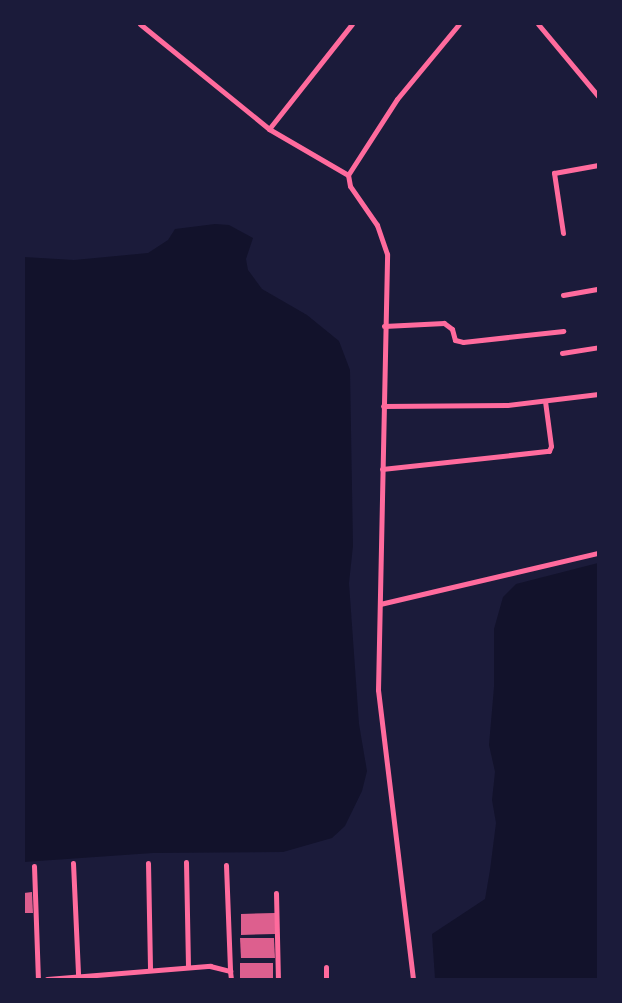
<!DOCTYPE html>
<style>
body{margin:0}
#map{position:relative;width:622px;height:1003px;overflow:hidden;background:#1b1b3a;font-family:Rubik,sans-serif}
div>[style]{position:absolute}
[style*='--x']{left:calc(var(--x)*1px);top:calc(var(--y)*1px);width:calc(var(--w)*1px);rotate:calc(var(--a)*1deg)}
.water>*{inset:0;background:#12122b}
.building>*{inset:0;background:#dd5f8e}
.minor>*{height:5px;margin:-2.5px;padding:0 2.5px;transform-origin:2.5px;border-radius:2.5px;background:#ff6b9d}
span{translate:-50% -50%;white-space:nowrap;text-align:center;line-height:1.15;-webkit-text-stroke:5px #1b1b3a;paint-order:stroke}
.frame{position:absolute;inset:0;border:25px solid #1b1b3a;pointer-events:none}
</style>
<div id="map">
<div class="water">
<div style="clip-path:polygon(215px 224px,229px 225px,253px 238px,246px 259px,248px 270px,262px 289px,307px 315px,339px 341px,350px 370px,353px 546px,349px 583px,359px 724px,367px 771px,362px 791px,345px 826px,332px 838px,283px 852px,153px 853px,24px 862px,24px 257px,74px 260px,148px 253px,168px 240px,175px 229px)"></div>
<div style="clip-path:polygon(598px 563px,598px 979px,435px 979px,432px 934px,485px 899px,490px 870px,496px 823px,492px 800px,495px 772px,489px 745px,494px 687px,494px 629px,503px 597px,516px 584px)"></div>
</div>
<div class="building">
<div style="clip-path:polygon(32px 892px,33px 913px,24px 913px,24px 893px)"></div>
<div style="clip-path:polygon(275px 913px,275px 934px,241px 935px,241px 914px)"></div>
<div style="clip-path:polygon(240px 938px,274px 938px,275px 958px,241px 958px)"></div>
<div style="clip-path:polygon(240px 963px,273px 963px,273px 979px,240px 979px)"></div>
</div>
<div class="minor">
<div style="--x:140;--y:24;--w:166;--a:39.1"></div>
<div style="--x:269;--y:129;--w:91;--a:30.2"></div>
<div style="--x:538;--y:24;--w:94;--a:50.2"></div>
<div style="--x:269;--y:129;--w:134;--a:-51.7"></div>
<div style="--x:563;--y:233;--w:61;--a:-98.5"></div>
<div style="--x:554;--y:173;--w:45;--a:-10.3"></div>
<div style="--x:563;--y:295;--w:36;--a:-10"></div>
<div style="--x:384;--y:326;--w:60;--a:-2.9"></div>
<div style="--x:444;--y:323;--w:10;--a:37"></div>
<div style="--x:452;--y:329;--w:11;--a:75"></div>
<div style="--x:455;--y:340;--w:8;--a:14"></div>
<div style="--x:463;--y:342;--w:101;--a:-6.3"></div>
<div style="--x:562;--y:353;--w:36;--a:-9"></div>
<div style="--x:383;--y:406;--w:124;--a:-0.5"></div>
<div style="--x:507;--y:405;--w:92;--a:-6.9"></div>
<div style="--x:382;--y:469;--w:168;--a:-6.2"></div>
<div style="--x:549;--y:451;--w:5;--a:-68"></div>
<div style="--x:551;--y:446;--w:45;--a:-97.6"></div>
<div style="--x:380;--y:604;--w:224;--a:-13.2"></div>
<div style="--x:186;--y:862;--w:105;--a:88.9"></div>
<div style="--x:73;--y:863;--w:112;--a:87.4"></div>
<div style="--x:148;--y:863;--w:107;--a:88.9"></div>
<div style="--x:226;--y:865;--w:106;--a:87.8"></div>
<div style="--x:34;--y:866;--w:113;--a:88"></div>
<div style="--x:276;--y:893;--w:86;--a:88.7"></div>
<div style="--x:326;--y:967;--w:12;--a:90"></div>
<div style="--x:47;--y:979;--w:164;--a:-4.6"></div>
<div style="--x:210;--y:966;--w:21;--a:14"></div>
<div style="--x:230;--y:971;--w:8;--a:83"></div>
<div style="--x:413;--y:979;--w:291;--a:-96.9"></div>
<div style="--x:378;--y:690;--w:436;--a:-88.8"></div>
<div style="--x:387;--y:254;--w:31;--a:-109"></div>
<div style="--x:377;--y:225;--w:47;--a:-124.7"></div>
<div style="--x:350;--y:186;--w:11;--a:-100"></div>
<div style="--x:348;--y:175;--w:90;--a:-57.2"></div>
<div style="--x:397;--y:99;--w:97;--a:-50.4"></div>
</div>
<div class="frame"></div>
</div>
